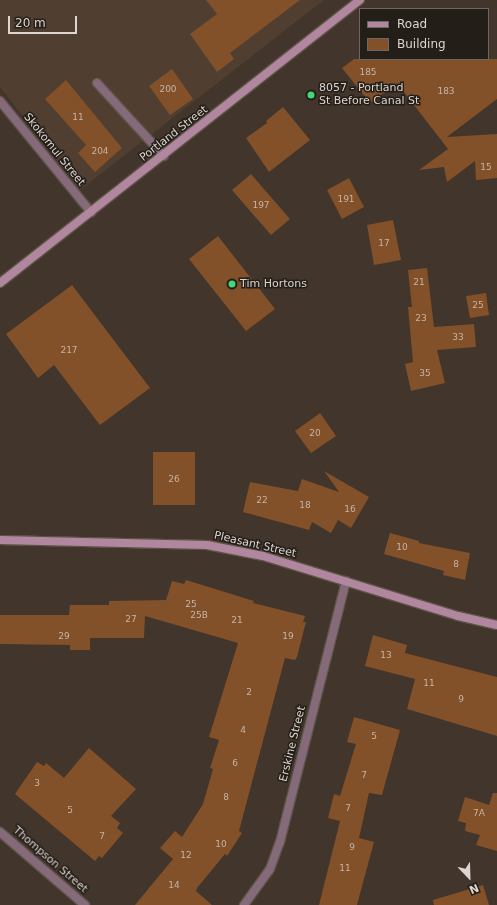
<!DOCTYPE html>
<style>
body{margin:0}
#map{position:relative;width:497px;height:905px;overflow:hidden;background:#42352b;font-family:"DejaVu Sans",sans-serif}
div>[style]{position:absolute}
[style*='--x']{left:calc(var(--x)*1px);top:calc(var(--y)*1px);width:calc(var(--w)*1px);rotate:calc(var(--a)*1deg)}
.built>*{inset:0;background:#503e30}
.building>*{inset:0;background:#825029}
.roads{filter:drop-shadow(1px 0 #5e5248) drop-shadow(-1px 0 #5e5248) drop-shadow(0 1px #5e5248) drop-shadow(0 -1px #5e5248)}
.service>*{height:8px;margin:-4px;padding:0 4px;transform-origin:4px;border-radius:4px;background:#856b79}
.minor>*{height:8px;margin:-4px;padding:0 4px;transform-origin:4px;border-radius:4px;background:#856b79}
.secondary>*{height:8px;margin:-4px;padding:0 4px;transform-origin:4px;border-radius:4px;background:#b0879e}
.dots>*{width:11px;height:11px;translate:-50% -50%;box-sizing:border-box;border:2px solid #241e19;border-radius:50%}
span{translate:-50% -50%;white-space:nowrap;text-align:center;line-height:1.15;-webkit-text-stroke:3px #241e19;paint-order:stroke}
.number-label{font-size:9px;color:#c6b4a5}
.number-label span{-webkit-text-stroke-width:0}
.poi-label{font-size:11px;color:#ddd5ce}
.left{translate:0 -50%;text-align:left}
.street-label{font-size:11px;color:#ddd5ce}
.legend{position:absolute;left:359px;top:8px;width:130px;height:52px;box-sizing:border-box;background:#241e19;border:1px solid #6e6761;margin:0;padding:5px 7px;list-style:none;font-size:12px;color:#ddd5ce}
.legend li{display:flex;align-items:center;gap:8px;height:20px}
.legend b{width:20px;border:1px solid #6e6761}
.north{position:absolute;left:449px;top:857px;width:40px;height:40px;-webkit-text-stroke:3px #241e19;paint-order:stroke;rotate:157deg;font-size:11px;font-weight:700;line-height:16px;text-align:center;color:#ddd5ce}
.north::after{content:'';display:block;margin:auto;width:14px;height:18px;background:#ddd5ce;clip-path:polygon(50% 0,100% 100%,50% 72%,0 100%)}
.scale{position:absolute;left:8px;top:16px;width:69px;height:18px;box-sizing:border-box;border:2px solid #ddd5ce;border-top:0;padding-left:5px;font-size:12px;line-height:14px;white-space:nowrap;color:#ddd5ce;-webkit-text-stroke:3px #241e19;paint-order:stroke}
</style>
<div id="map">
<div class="built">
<div style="clip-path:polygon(0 0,324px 0,80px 190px,0 87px)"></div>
</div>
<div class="building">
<div style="clip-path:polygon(206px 0,300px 0,230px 53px,234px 59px,217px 72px,190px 34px,217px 14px)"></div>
<div style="clip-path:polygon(354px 59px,497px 59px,497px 99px,447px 137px,497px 134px,497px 178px,476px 180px,475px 161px,447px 182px,444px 167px,419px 170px,448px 149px,397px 83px,370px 103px,342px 68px)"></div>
<div style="clip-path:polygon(172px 69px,193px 99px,170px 115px,149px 86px)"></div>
<div style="clip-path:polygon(66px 80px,122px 148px,95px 172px,78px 153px,86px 145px,45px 99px)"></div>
<div style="clip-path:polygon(283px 107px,310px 140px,269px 172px,246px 138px,267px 123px,266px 121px)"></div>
<div style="clip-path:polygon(251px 174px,290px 219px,271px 235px,232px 190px)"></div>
<div style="clip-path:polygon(349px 178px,364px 207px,342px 219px,327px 190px)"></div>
<div style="clip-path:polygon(393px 220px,401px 260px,374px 265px,367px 225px)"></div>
<div style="clip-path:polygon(218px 236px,275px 309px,246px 331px,189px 259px)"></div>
<div style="clip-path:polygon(427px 268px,434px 327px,474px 324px,476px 347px,437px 350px,445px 383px,411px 391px,405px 364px,413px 362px,408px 307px,412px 307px,408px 270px)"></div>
<div style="clip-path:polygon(72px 285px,150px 388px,100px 425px,54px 365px,38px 378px,6px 334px)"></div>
<div style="clip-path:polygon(486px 293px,489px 315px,470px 318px,466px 296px)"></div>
<div style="clip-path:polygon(320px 413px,336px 436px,311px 453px,295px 431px)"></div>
<div style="clip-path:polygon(153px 452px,195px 452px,195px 505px,153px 505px)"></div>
<div style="clip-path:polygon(324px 471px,369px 497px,351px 528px,338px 520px,331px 533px,312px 522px,309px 530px,243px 512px,250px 482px,298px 491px,302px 479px,339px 492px)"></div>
<div style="clip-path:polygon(390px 533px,419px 541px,419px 543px,470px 553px,465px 580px,443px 575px,444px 571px,384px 554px)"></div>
<div style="clip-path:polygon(186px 580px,254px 601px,253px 603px,305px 616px,303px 622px,306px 622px,297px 657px,295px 660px,285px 658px,239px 831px,242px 833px,227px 856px,225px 854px,197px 888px,196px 891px,212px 905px,135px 905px,173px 859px,160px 848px,175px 831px,182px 837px,203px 804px,213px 769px,210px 768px,219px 740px,209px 737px,238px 643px,145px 616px,144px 638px,90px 638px,90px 650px,70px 650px,70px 645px,0 644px,0 615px,69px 615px,70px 605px,109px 605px,109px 601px,166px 600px,172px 581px,184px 584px)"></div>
<div style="clip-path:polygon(373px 635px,407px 645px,405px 653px,497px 677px,497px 736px,407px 709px,415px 679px,365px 666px)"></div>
<div style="clip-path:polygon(354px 717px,400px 730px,382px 795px,369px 793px,359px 838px,374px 842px,357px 905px,319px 905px,340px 821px,328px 818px,334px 794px,340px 796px,356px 744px,347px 742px)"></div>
<div style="clip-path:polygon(89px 748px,136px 789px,111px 816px,120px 823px,117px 828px,123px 833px,102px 858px,99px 856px,95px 861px,15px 794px,37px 762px,44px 766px,46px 763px,64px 778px)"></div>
<div style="clip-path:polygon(493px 793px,497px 793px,497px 851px,476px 845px,480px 835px,465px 831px,466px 823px,458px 821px,465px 797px,489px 805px)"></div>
<div style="clip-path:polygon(483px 885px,489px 905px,434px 905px,433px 900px)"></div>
</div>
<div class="roads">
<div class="service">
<div style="--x:97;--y:83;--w:99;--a:47.5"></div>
</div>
<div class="minor">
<div style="--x:0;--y:101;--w:144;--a:50.7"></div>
<div style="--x:0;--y:832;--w:112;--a:40.7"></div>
<div style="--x:244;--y:905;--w:44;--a:-54.2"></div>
<div style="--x:270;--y:869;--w:29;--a:-70"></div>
<div style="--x:280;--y:842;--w:269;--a:-75.8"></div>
</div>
<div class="secondary">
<div style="--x:0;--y:283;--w:458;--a:-38.2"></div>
<div style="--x:0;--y:540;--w:207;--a:1.4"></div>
<div style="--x:207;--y:545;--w:57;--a:11.1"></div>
<div style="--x:263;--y:556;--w:204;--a:17.1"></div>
<div style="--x:458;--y:616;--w:40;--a:13"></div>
</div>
</div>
<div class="dots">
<div style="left:311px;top:95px;background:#44d77a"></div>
<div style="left:232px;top:284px;background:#44d77a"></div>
</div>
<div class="number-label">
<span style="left:368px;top:72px">185</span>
<span style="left:168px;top:89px">200</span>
<span style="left:446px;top:91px">183</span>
<span style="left:78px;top:117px">11</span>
<span style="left:100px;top:151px">204</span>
<span style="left:486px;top:167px">15</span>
<span style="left:346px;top:199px">191</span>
<span style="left:261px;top:205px">197</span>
<span style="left:384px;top:243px">17</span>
<span style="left:419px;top:282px">21</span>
<span style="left:478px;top:305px">25</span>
<span style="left:421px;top:318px">23</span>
<span style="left:458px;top:337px">33</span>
<span style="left:69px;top:350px">217</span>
<span style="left:425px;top:373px">35</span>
<span style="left:315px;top:433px">20</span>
<span style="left:174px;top:479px">26</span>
<span style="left:262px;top:500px">22</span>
<span style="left:305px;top:505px">18</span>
<span style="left:350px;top:509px">16</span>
<span style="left:402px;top:547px">10</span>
<span style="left:456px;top:564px">8</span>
<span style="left:191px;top:604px">25</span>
<span style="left:199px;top:615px">25B</span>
<span style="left:131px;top:619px">27</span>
<span style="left:237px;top:620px">21</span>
<span style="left:64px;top:636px">29</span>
<span style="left:288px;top:636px">19</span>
<span style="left:386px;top:655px">13</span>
<span style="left:429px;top:683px">11</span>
<span style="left:249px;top:692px">2</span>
<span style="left:461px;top:699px">9</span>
<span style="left:243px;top:730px">4</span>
<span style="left:374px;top:736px">5</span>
<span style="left:235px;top:763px">6</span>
<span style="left:364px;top:775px">7</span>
<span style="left:37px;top:783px">3</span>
<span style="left:226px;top:797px">8</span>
<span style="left:348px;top:808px">7</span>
<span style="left:70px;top:810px">5</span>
<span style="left:479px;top:813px">7A</span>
<span style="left:102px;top:836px">7</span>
<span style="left:221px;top:844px">10</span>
<span style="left:352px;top:847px">9</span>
<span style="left:186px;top:855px">12</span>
<span style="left:345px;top:868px">11</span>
<span style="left:174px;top:885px">14</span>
</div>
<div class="poi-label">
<span class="left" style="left:319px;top:95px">8057 - Portland<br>St Before Canal St</span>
<span class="left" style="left:240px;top:284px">Tim Hortons</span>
</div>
<div class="street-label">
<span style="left:174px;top:134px;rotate:-38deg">Portland Street</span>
<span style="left:54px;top:150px;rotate:51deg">Skokomul Street</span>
<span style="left:255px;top:545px;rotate:13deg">Pleasant Street</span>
<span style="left:293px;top:744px;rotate:-76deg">Erskine Street</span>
<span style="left:50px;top:860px;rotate:41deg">Thompson Street</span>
</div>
<ul class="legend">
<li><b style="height:5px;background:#b0879e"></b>Road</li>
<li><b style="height:11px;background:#825029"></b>Building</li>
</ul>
<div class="north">N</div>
<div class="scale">20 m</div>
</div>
